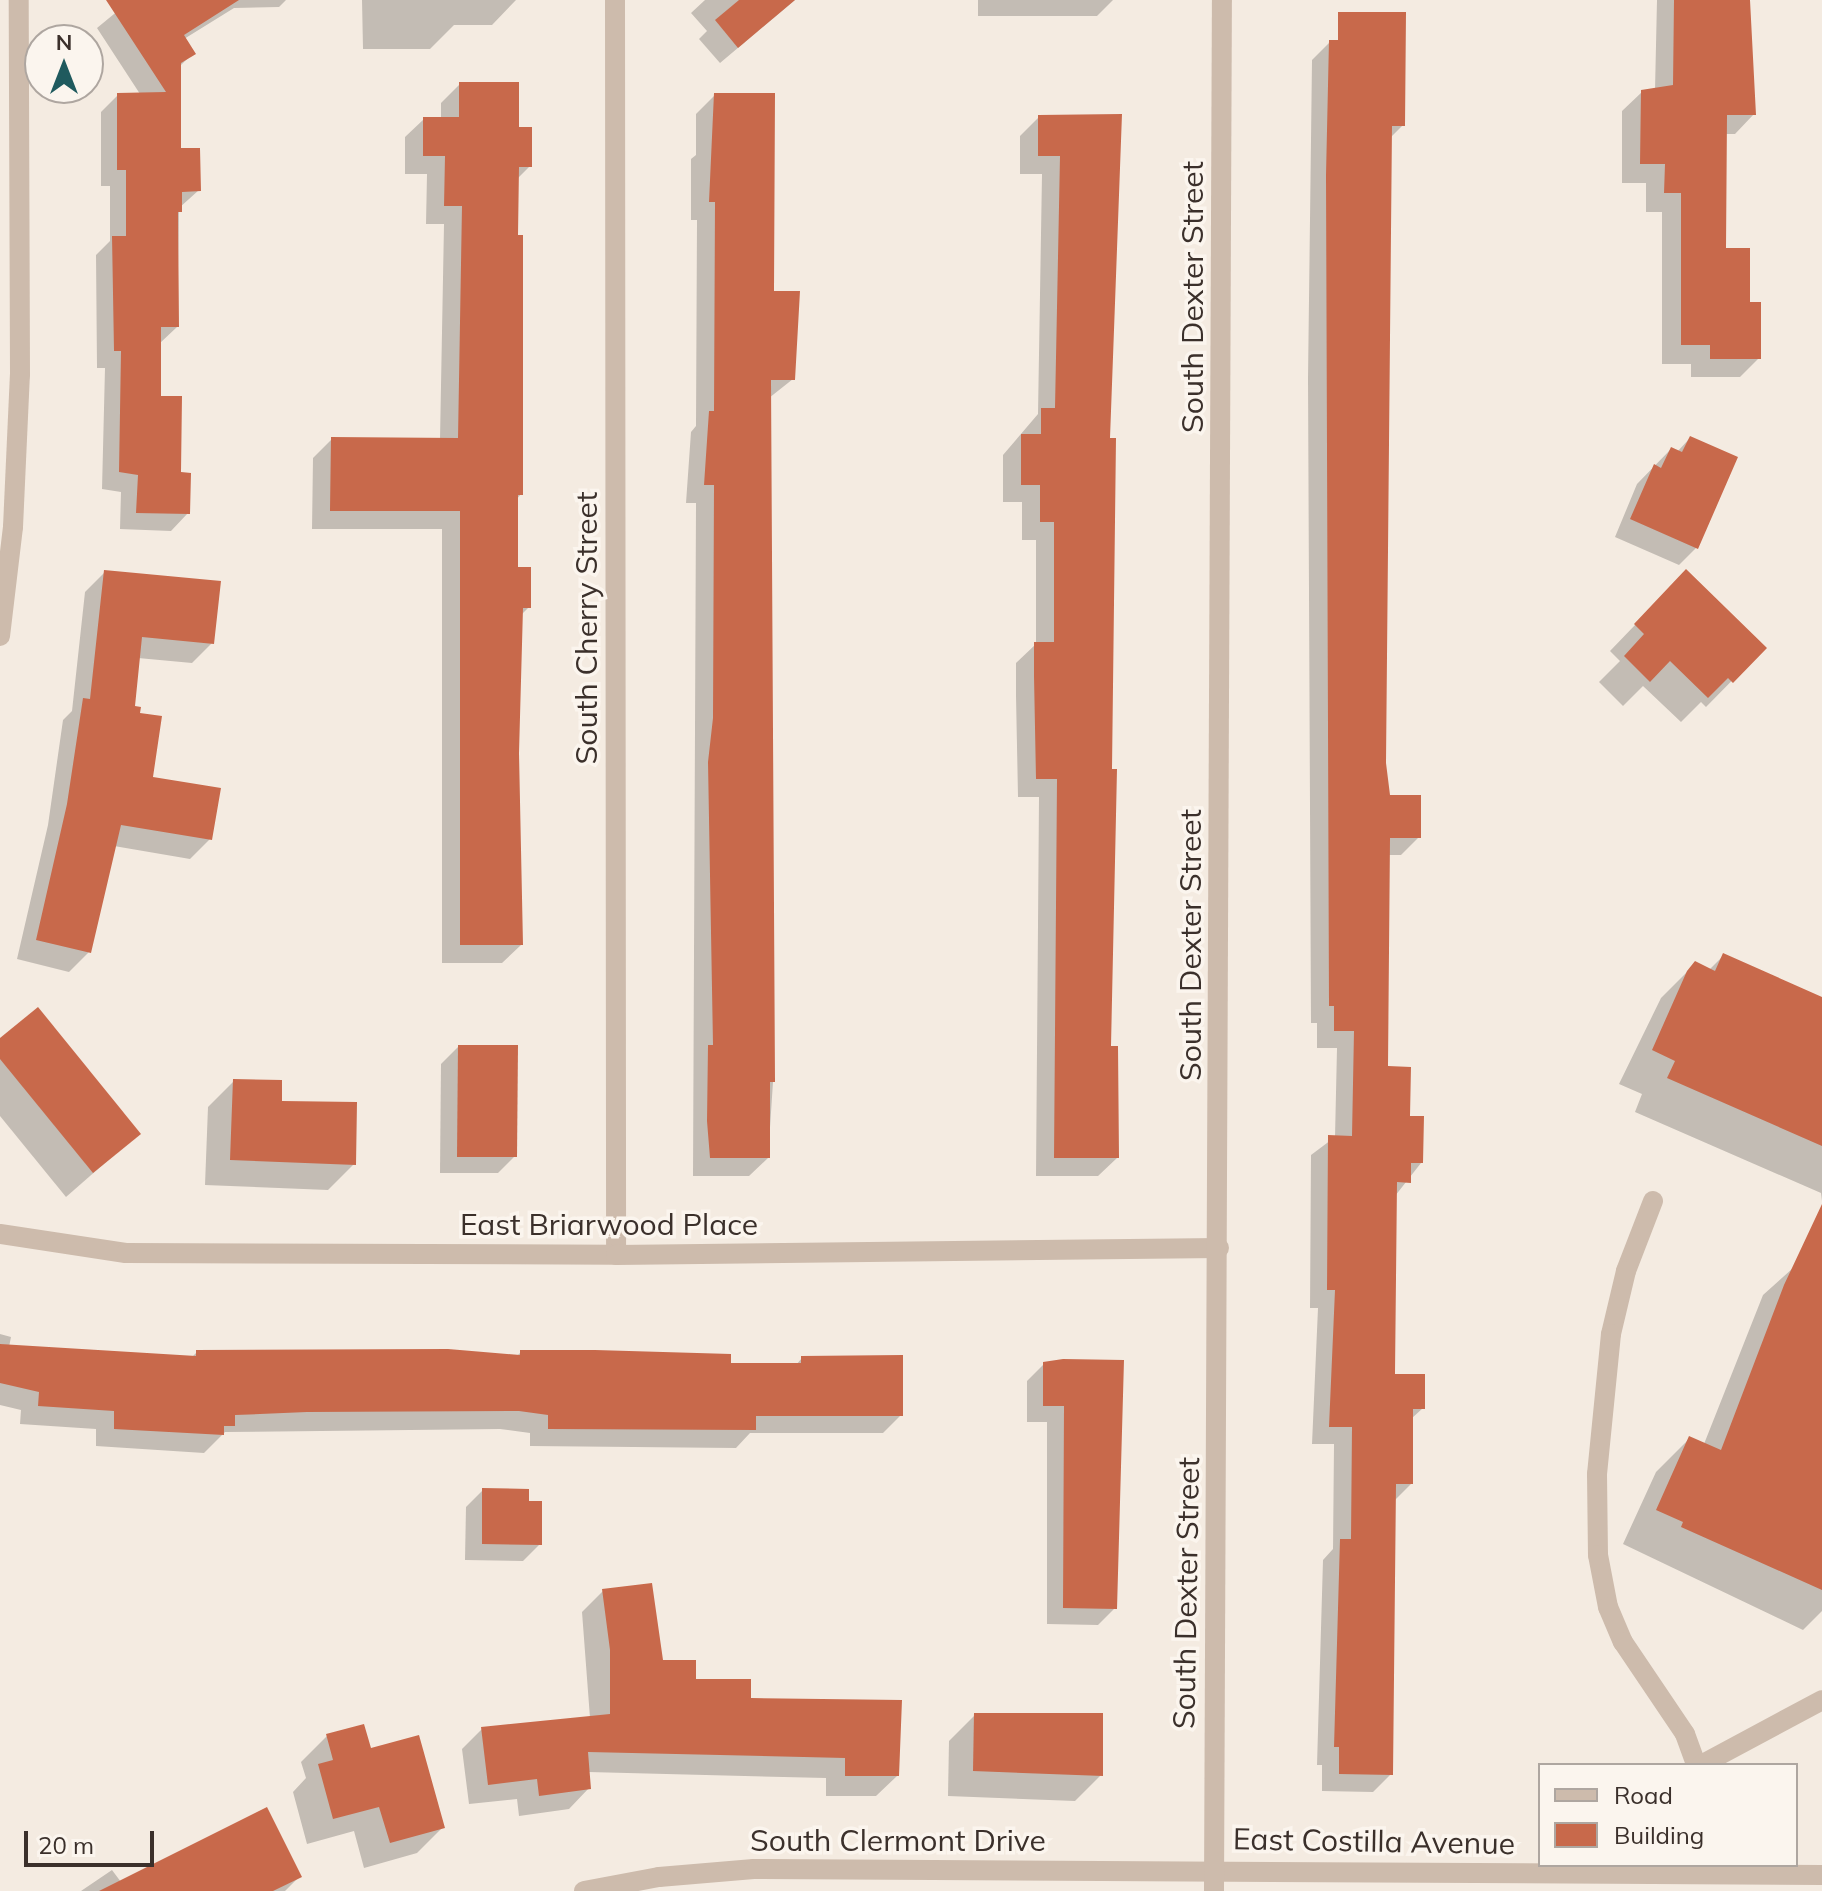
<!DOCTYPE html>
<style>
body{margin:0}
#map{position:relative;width:1822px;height:1891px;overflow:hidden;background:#f4ebe1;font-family:Mulish,sans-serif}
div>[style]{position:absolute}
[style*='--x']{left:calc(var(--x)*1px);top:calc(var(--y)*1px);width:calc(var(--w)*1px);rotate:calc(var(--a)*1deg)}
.shadow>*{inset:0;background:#0003}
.building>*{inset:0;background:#c8694b}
.service>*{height:20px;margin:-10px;padding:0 10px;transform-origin:10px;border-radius:10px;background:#cdbbac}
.minor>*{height:20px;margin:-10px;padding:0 10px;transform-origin:10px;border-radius:10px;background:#cdbbac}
span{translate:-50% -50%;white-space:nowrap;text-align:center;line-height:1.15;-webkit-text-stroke:7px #fbf5ee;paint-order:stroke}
.street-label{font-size:30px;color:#3b302b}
.legend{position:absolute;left:1538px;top:1763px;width:260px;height:104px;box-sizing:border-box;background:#fbf5ee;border:2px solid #aea6a0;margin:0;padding:10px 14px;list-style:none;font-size:24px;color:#3b302b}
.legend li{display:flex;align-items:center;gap:16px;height:40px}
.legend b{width:40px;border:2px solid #aea6a0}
.north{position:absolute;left:24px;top:24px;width:80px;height:80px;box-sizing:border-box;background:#fbf5ee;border:2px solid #aea6a0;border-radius:50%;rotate:0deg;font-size:22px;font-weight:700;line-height:32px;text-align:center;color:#3b302b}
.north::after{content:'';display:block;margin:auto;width:28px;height:36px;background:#1f5a5e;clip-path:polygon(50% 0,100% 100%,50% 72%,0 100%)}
.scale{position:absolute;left:24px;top:1831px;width:130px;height:36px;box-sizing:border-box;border:4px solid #3b302b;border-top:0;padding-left:10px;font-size:24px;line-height:28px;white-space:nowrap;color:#3b302b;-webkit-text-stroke:6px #fbf5ee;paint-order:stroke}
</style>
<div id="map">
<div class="shadow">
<div style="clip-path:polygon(131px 0,286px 0,279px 7px,234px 8px,184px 39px,193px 53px,179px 67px,179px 150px,199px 190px,179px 208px,177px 327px,159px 344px,159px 398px,188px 513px,171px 531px,120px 529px,121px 492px,102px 489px,105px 368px,97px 368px,96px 255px,110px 241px,110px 186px,101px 186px,101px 112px,118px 95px,140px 94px,97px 28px)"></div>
<div style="clip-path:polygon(362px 0,516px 0,492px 25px,454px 25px,430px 49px,363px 49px)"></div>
<div style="clip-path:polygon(705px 0,795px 0,720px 63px,699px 39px,707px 31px,691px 13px)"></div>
<div style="clip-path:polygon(978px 0,1113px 0,1097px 16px,978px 16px)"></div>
<div style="clip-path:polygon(1657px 0,1747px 0,1754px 114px,1735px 134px,1725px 134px,1724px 250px,1748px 304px,1759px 358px,1740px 377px,1691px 377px,1691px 364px,1662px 364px,1662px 212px,1646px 212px,1646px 183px,1622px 183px,1622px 111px,1642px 92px,1655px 90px)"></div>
<div style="clip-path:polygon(1330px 42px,1403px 125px,1390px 138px,1384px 763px,1388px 797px,1419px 837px,1401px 855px,1388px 855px,1386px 1067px,1421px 1163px,1395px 1196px,1393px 1376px,1423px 1408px,1411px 1419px,1411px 1484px,1393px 1502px,1391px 1774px,1373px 1792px,1322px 1791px,1322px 1765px,1317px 1765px,1323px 1560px,1333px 1549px,1334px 1444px,1312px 1444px,1318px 1308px,1310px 1308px,1311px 1155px,1335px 1137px,1337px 1048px,1317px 1048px,1317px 1023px,1311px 1023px,1308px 379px,1312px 60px)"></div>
<div style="clip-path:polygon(460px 84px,517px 129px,530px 166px,517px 179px,521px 494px,516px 500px,516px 569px,529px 607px,520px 616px,517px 753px,521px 945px,502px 963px,442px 963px,442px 529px,312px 529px,313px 458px,332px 439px,440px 440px,444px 224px,426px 224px,427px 174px,405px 174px,405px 137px,424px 119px,441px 119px,441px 103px)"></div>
<div style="clip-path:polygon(715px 95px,772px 293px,798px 293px,793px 379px,769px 398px,773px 1082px,768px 1158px,749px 1176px,693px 1176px,696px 503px,686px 503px,691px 432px,696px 426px,697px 220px,691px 220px,691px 159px,696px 155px,696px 114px)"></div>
<div style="clip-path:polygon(1120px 116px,1108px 440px,1109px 1048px,1117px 1158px,1098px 1176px,1036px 1176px,1039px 797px,1018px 797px,1016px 696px,1016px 663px,1036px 644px,1036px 540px,1022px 540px,1022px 502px,1003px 502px,1003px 455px,1038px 414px,1042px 174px,1020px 174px,1020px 136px,1039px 117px)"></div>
<div style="clip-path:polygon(1690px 438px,1696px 548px,1679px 565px,1615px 537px,1637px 484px,1671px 449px,1677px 452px)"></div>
<div style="clip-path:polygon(105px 572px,212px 643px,192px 663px,138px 658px,133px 708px,150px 778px,210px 839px,190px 859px,114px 846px,89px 952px,69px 972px,17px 959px,48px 825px,63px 720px,72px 711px,85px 592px)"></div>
<div style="clip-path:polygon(1661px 598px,1764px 648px,1706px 707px,1701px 702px,1681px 722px,1643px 686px,1623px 706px,1599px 682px,1620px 661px,1610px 651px)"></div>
<div style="clip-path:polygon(1724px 955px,1822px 999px,1822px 1201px,1821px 1193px,1635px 1112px,1642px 1094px,1619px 1084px,1661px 998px,1695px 964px,1709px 970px)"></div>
<div style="clip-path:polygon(0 1040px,138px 1134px,66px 1197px,0 1116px)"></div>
<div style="clip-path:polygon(458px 1047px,515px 1156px,498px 1173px,440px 1173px,441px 1064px)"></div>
<div style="clip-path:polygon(234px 1081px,280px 1103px,354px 1164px,328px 1190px,205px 1185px,208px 1107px)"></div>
<div style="clip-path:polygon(1822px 1242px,1822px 1611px,1803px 1630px,1623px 1544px,1656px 1472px,1690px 1438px,1704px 1444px,1763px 1295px)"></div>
<div style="clip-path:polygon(0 1334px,11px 1337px,9px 1347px,191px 1358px,197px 1352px,517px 1356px,521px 1352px,729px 1365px,796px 1365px,802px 1358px,901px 1415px,883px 1433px,750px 1433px,736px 1448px,530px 1446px,530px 1433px,500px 1429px,225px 1432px,204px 1453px,96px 1446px,96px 1429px,20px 1424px,21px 1410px,0 1405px)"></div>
<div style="clip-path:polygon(1122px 1362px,1115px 1608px,1098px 1625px,1047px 1624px,1047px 1422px,1027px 1422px,1027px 1381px,1044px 1364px)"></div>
<div style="clip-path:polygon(483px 1490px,527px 1503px,540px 1544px,523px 1561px,465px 1560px,466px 1507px)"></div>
<div style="clip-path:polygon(603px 1591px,661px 1662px,897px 1776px,876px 1796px,826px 1796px,826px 1778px,588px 1772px,589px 1788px,569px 1809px,519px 1816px,517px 1799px,469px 1804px,462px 1749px,482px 1729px,590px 1718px,582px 1612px)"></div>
<div style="clip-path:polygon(975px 1715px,1101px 1775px,1075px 1801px,948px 1796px,949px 1741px)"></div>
<div style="clip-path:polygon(327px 1736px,369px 1751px,443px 1827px,417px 1853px,364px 1868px,354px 1831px,307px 1844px,293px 1792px,306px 1778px,301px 1762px)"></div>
<div style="clip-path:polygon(112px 1870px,121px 1882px,300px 1876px,285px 1891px,81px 1891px)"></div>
</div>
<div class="building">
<div style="clip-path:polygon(106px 0,239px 0,184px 35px,196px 54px,181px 63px,181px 148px,200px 148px,201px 191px,182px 192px,182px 212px,178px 212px,179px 327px,161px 327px,161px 396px,182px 396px,181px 472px,191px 473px,190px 514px,136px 513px,138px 475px,119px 472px,121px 351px,114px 351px,112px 236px,126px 236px,126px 170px,117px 170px,117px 93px,166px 92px)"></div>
<div style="clip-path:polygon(739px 0,795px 0,738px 48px,715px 20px)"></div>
<div style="clip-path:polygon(1674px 0,1750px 0,1756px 115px,1727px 115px,1726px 248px,1750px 248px,1750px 302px,1761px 302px,1761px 359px,1710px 359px,1710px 345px,1681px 345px,1681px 193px,1664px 193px,1665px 164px,1640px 164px,1641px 90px,1673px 85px)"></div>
<div style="clip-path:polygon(1338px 12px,1406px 12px,1405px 126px,1392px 126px,1386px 763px,1390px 795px,1421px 795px,1421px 838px,1390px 838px,1388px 1066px,1411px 1067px,1410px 1116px,1424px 1116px,1423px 1163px,1411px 1163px,1411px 1183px,1397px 1182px,1395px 1374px,1425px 1374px,1425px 1409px,1413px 1409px,1413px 1484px,1396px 1484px,1393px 1775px,1339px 1774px,1339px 1747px,1334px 1747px,1340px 1539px,1351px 1539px,1352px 1427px,1329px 1427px,1335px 1290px,1327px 1290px,1328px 1135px,1352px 1136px,1354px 1031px,1334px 1031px,1334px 1006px,1329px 1006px,1326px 175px,1329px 40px,1338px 40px)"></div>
<div style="clip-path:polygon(459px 82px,519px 82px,519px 127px,532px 127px,532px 167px,519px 167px,518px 235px,523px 235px,523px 495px,518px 495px,518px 567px,531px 567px,531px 608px,523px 608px,519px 753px,523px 945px,460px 945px,460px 511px,330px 511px,331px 437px,458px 438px,462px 206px,444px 206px,445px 156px,423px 156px,423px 117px,459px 117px)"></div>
<div style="clip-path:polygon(714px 93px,775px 93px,774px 291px,800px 291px,795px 380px,771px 380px,775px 1082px,770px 1082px,770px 1158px,710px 1158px,707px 1121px,708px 1045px,713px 1045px,708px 762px,713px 718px,714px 485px,704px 485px,709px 411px,714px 411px,715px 202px,709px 202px)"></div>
<div style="clip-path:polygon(1122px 114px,1110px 438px,1116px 438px,1112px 769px,1117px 769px,1111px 1046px,1118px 1046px,1119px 1158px,1054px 1158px,1057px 779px,1036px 779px,1034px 676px,1034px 642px,1054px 642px,1054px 522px,1040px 522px,1040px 485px,1021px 485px,1021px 434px,1041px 434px,1041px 408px,1055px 408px,1060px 156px,1038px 156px,1038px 115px)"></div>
<div style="clip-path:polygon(1690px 436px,1738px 457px,1698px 549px,1630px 519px,1654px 464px,1661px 468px,1671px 447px,1682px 452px)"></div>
<div style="clip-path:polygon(1686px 569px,1767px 648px,1733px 683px,1728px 678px,1708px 698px,1670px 661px,1650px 682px,1624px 656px,1644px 634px,1634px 624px)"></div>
<div style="clip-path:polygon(104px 570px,221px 581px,214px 644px,142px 637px,135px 706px,141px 707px,140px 713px,162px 716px,153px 777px,221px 788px,212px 840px,121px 825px,91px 953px,36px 940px,67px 804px,83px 698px,90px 699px)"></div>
<div style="clip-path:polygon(1723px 953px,1822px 997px,1822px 1146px,1667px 1078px,1675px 1061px,1652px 1050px,1687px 971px,1695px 961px,1715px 971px)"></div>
<div style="clip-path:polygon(38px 1007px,141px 1134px,93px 1173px,0 1059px,0 1038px)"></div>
<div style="clip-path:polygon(458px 1045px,518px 1045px,517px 1157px,457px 1157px)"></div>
<div style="clip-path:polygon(233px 1079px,282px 1080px,282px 1101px,357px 1102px,356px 1165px,230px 1160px)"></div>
<div style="clip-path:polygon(1822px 1204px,1822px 1590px,1681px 1527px,1683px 1522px,1656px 1510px,1689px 1436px,1721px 1450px,1784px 1285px)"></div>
<div style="clip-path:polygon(0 1344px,196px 1356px,196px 1350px,448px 1349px,520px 1355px,520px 1350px,595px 1350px,731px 1354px,731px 1363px,801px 1363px,801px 1356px,903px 1355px,903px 1416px,756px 1416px,756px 1430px,548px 1429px,548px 1415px,519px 1411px,307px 1412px,235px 1415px,235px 1426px,224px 1426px,224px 1435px,114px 1429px,114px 1411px,38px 1406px,39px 1392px,0 1383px)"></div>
<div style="clip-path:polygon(1063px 1359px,1124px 1360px,1117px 1609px,1063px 1608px,1064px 1406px,1043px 1406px,1043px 1362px)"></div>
<div style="clip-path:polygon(482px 1488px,529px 1489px,529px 1501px,542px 1501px,542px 1545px,482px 1544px)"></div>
<div style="clip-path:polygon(652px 1583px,663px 1660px,696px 1660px,696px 1679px,751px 1679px,751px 1698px,902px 1700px,899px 1776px,845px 1776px,845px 1758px,588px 1752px,591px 1789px,539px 1796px,537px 1779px,488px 1785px,481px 1727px,610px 1714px,610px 1650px,602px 1589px)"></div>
<div style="clip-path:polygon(974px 1713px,1103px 1713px,1103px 1776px,973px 1771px)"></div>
<div style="clip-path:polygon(364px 1724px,371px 1748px,419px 1735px,445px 1828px,390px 1843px,379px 1807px,333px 1819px,318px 1764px,333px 1760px,326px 1734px)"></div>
<div style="clip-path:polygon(267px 1807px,302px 1877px,273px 1891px,99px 1891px)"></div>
</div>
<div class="service">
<div style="--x:1653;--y:1201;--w:75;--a:111.1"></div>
<div style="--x:1626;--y:1271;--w:65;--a:103.4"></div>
<div style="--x:1611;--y:1334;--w:141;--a:95.7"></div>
<div style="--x:1597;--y:1474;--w:81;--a:89.3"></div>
<div style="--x:1598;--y:1555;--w:53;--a:79.1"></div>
<div style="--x:1608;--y:1607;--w:38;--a:67"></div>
<div style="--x:1623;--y:1642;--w:111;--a:56"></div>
<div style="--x:1685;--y:1734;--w:33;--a:70"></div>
<div style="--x:1701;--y:1765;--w:137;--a:-28.2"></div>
</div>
<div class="minor">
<div style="--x:615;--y:0;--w:1255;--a:89.95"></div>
<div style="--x:0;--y:636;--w:110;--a:-83.2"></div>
<div style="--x:13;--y:527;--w:152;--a:-87.4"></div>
<div style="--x:20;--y:375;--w:375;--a:-90.2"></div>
<div style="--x:0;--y:1234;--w:127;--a:8.6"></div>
<div style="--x:126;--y:1253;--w:490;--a:0.2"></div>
<div style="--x:616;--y:1255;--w:603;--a:-0.67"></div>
<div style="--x:584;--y:1891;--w:76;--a:-10.6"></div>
<div style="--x:659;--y:1877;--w:95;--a:-4.8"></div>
<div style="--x:754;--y:1869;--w:1068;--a:0.32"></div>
<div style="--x:1214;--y:1891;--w:1891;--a:-89.76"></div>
</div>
<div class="street-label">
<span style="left:1192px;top:297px;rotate:-90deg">South Dexter Street</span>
<span style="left:586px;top:628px;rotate:-90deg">South Cherry Street</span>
<span style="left:1190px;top:945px;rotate:-90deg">South Dexter Street</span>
<span style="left:609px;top:1224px">East Briarwood Place</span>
<span style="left:1186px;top:1593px;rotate:-89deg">South Dexter Street</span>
<span style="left:898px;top:1840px">South Clermont Drive</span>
<span style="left:1374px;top:1841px;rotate:1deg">East Costilla Avenue</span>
</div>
<ul class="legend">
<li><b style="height:10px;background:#cdbbac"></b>Road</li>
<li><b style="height:22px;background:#c8694b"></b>Building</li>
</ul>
<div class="north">N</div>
<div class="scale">20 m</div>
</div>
